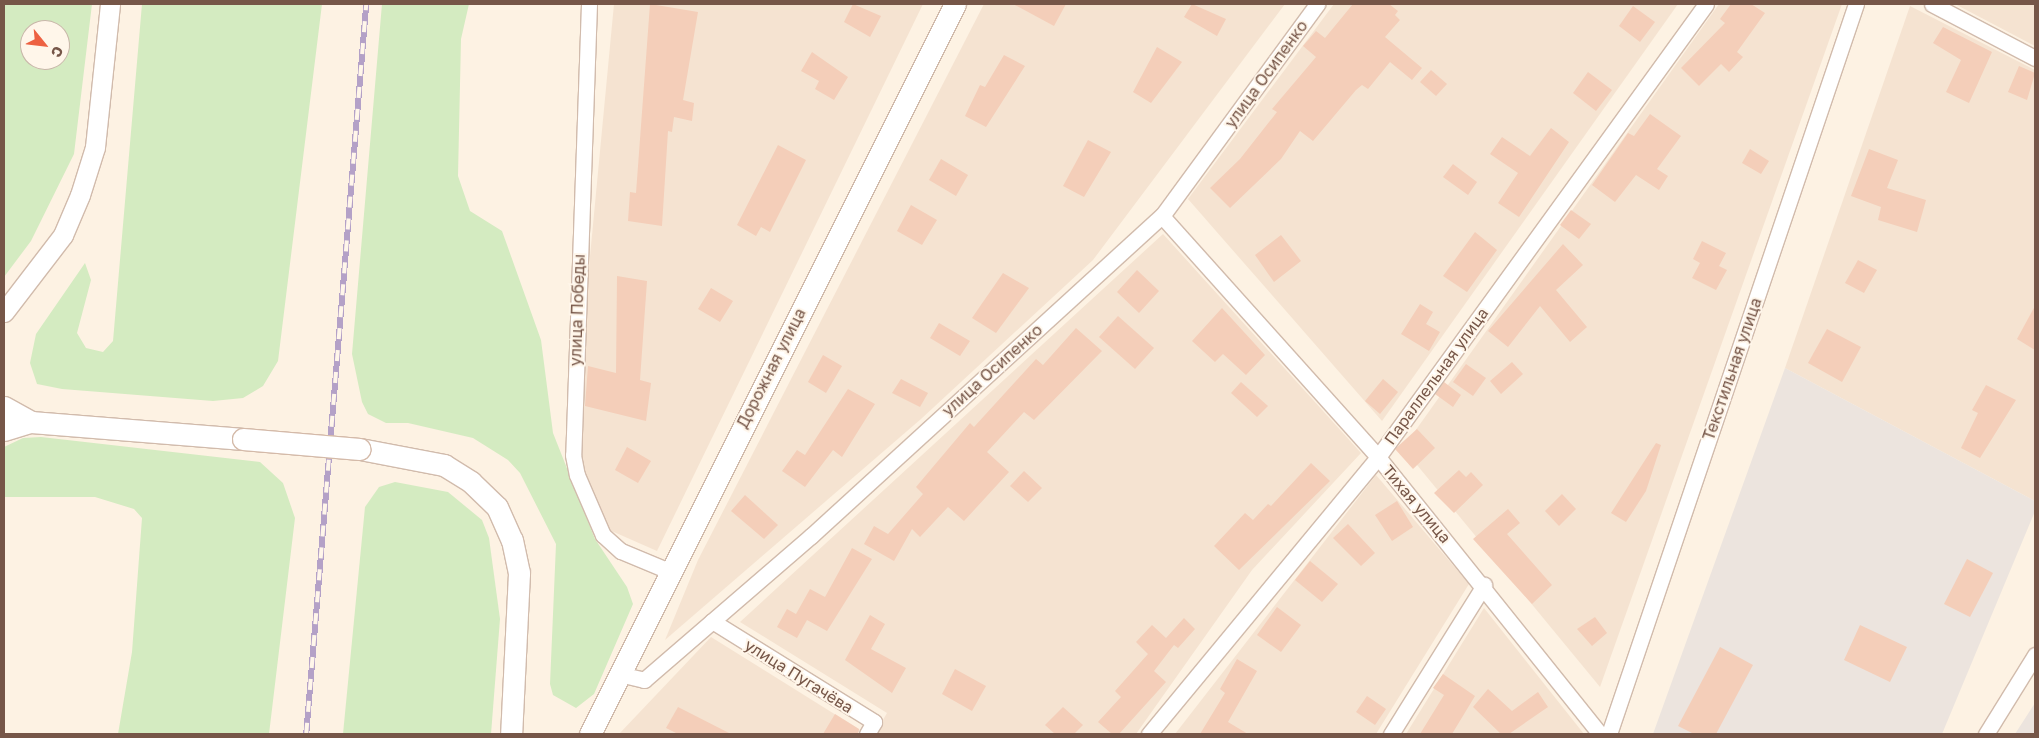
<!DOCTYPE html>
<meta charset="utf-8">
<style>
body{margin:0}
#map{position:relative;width:2039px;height:738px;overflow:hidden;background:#fdf2e3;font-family:"Golos Text",sans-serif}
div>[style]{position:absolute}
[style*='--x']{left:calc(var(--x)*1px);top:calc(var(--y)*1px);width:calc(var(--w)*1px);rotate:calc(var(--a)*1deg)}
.residential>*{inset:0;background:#f5e3d1}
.industrial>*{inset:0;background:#ece4de}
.green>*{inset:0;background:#d4ebc1}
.building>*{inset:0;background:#f4ceb9}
.roads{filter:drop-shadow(1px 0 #d1bbac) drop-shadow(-1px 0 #d1bbac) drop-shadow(0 1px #d1bbac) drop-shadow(0 -1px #d1bbac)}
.minor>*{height:15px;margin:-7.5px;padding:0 7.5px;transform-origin:7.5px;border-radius:7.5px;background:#fff}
.tertiary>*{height:19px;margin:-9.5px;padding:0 9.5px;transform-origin:9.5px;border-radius:9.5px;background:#fff}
.secondary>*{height:21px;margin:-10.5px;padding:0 10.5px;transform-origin:10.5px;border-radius:10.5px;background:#fff}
.rail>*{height:5.5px;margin-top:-2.75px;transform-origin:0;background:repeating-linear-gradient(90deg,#fff6ea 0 11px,#b4a1c7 0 22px);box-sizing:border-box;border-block:1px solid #b4a1c7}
.bridges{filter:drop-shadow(1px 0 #d4baa9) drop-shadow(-1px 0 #d4baa9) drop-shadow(0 1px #d4baa9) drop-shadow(0 -1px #d4baa9)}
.secondary-bridge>*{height:21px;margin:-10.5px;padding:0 10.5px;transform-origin:10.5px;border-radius:10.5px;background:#fff}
span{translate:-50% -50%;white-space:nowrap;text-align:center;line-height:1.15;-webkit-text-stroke:4px #fff6ea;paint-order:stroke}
.street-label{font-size:16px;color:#765648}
.frame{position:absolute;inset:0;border:5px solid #765648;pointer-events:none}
.north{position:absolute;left:20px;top:20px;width:50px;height:50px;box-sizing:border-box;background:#fff6ea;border:1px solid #c8b6a9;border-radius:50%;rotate:119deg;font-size:14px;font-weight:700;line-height:20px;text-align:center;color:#765648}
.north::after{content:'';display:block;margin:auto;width:18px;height:22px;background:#ed6142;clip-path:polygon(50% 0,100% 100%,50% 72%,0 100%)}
</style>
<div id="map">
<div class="residential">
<div style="clip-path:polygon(614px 4px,923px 4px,657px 551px,607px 529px,581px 466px,585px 309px)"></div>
<div style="clip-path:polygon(984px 4px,1285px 4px,1093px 260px,921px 419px,665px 640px,698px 560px)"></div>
<div style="clip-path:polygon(1334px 4px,1678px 4px,1382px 421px,1188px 199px)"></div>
<div style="clip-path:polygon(1719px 4px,1842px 4px,1600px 687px,1403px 448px)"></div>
<div style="clip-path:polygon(1955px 4px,2035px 4px,2035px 46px)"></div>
<div style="clip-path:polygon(1910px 6px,2035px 70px,2035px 501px,1785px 368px)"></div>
<div style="clip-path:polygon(1163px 234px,1361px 453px,1252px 570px,1136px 734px,875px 734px,887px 713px,740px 622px)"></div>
<div style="clip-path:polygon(1376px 475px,1469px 584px,1376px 734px,1175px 734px)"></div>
<div style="clip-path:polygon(1484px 608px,1584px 734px,1406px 734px)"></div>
<div style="clip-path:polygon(711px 637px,860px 730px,857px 734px,619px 734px)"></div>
</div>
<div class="industrial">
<div style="clip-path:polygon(1785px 368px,2035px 501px,2035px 511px,1942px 734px,1653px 734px)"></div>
<div style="clip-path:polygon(2035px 703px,2035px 734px,2015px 734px)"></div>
</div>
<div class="green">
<div style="clip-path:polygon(evenodd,4px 4px,92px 4px,74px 154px,31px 241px,4px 277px,4px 4px,30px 30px,60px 30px,60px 60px,30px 60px,30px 30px)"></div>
<div style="clip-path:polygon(142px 4px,322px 4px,278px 361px,263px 386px,243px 398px,213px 401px,62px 389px,37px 384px,30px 363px,36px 334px,85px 263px,91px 280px,77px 333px,86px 348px,103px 352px,113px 341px)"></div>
<div style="clip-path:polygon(382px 4px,469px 4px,461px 39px,458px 176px,470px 211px,502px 231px,541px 340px,553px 433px,595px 539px,627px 587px,633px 604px,594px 694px,576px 708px,553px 695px,550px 684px,556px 544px,520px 473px,508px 460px,473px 438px,408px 423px,386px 423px,368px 414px,362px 402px,352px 354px)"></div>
<div style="clip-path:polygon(41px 437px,260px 462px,283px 483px,295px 518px,269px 734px,118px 734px,132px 652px,142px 518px,134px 509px,95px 497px,4px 497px,4px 447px,23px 438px)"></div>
<div style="clip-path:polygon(395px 482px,448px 492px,482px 520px,489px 538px,500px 619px,491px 734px,343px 734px,365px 507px,379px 487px)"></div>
</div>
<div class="building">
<div style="clip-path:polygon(650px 4px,698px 12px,683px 100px,694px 103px,692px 121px,674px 117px,672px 132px,668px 131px,662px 226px,628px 221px,630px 192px,636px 193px)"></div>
<div style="clip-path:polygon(853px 4px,881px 16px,870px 37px,844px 22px)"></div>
<div style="clip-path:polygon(1013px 4px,1066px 4px,1054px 26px)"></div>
<div style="clip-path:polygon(1192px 4px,1226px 19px,1217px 36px,1184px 17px)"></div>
<div style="clip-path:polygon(1353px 4px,1389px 4px,1398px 11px,1395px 15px,1400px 20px,1385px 37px,1422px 68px,1412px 80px,1390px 62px,1368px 89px,1362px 85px,1356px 90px,1313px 141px,1300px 131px,1281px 159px,1230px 208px,1210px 188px,1240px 159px,1277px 112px,1272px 109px,1316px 57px,1303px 46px,1316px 31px,1325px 38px)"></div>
<div style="clip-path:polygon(1731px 4px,1751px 4px,1765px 13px,1737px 52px,1743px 57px,1729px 72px,1721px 64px,1699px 86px,1681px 68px,1725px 23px,1720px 19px)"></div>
<div style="clip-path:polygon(1633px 6px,1655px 22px,1640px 42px,1619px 26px)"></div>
<div style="clip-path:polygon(1943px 27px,1992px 52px,1969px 103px,1946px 92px,1961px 60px,1933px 43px)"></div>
<div style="clip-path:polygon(1157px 47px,1182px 62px,1151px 103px,1133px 92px)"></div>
<div style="clip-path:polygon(812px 52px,848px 77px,834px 100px,815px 89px,819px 81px,801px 71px)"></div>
<div style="clip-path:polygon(1004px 55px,1025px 66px,986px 127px,965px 116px,980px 85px,985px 87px)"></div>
<div style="clip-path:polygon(2019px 66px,2035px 73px,2027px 100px,2008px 92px)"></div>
<div style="clip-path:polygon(1431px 70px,1447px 84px,1436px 96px,1420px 82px)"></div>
<div style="clip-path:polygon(1588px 72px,1612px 90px,1596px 111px,1573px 93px)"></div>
<div style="clip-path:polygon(1650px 114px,1681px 136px,1657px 169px,1668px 176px,1659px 190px,1636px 175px,1615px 202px,1592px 185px,1628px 133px,1634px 136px)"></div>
<div style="clip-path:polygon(1551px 128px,1569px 142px,1519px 217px,1498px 203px,1518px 173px,1490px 154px,1502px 137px,1530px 156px)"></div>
<div style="clip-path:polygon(1088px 140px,1111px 152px,1084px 197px,1063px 186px)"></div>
<div style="clip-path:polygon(778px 145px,806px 160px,770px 232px,761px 227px,756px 236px,737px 225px)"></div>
<div style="clip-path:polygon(1750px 149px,1769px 161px,1761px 174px,1742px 163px)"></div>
<div style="clip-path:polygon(1869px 149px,1898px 160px,1887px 188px,1926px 200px,1917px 232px,1878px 220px,1881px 207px,1851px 196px)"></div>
<div style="clip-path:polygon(941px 159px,968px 175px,956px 196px,929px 180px)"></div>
<div style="clip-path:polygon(1453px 164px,1477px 182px,1468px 195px,1443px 177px)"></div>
<div style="clip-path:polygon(911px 205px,937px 220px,922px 245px,897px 231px)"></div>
<div style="clip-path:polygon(1571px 210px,1591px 224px,1579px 239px,1560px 225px)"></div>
<div style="clip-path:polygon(1475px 232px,1497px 250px,1467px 292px,1443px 276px)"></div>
<div style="clip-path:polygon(1281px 235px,1301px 261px,1274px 282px,1255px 255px)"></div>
<div style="clip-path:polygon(1702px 241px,1726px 253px,1719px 266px,1727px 270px,1716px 290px,1692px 278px,1700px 263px,1693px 259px)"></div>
<div style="clip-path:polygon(1563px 244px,1583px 265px,1556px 290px,1587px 327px,1570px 342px,1540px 306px,1508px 347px,1488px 331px)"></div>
<div style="clip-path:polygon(1858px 260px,1877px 270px,1864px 293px,1845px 283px)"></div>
<div style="clip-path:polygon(1137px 270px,1159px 291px,1139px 313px,1117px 292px)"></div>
<div style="clip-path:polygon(1003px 273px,1029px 288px,996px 333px,972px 318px)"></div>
<div style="clip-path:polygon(617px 276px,647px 281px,640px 380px,651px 383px,646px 421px,585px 406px,588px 366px,616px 373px)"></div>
<div style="clip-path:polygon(711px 288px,733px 301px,720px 322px,698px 309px)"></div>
<div style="clip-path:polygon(1420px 304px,1433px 312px,1426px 324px,1440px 332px,1429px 351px,1401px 334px)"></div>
<div style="clip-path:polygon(2035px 306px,2035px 350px,2017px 339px)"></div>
<div style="clip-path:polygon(1222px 308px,1265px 355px,1246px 375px,1223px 354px,1215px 362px,1192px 341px)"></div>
<div style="clip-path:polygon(1118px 316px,1154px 348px,1135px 369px,1099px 337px)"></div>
<div style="clip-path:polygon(939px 323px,970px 341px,960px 356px,930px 338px)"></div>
<div style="clip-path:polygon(1076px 328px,1102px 351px,1034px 420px,1024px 412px,987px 452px,1009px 472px,964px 521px,948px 507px,920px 537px,912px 529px,894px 561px,864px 544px,874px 526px,888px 534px,923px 494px,916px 487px,970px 423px,974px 427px,1036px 359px,1043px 365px)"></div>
<div style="clip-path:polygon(1827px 329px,1861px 347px,1842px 382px,1808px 363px)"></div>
<div style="clip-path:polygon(823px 355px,842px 366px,826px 393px,808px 382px)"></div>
<div style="clip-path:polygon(1512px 362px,1523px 374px,1501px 394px,1490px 381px)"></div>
<div style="clip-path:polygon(1466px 364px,1486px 378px,1473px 396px,1453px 382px)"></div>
<div style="clip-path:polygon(901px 379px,928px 393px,920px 407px,892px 393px)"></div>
<div style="clip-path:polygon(1383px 379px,1398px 392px,1380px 414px,1365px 401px)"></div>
<div style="clip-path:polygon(1241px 382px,1268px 406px,1257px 417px,1231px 393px)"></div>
<div style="clip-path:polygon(1444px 382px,1461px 395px,1453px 407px,1435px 394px)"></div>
<div style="clip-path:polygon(1986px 385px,2016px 400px,1980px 458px,1961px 448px,1978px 413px,1972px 410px)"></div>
<div style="clip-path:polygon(848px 389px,875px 404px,842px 457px,833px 450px,805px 487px,782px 471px,797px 450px,805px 455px)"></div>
<div style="clip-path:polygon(1417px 429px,1435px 448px,1413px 469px,1395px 449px)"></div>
<div style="clip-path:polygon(1656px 443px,1661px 445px,1646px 491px,1626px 522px,1611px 513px)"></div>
<div style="clip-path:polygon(627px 447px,651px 461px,638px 483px,615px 470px)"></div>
<div style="clip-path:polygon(1311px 463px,1330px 481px,1239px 570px,1214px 546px,1245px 513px,1253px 520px,1268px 504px,1271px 506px)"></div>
<div style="clip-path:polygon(1459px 470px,1466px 477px,1471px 472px,1483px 485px,1454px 513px,1434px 493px)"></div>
<div style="clip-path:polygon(1024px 471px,1042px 488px,1028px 502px,1010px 486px)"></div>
<div style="clip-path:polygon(1562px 494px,1576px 509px,1559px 526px,1545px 511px)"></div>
<div style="clip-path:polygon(745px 495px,778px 525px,764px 539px,731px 511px)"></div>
<div style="clip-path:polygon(1397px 501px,1413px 527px,1392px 541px,1375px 515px)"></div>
<div style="clip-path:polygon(1508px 509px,1520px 523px,1507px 534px,1552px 585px,1532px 604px,1473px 539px)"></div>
<div style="clip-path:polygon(1348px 524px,1375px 553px,1361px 566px,1333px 538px)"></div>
<div style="clip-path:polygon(852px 548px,872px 559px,827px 631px,807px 620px,797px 638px,777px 627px,787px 609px,796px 614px,810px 589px,825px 597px)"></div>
<div style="clip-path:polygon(1967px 559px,1993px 573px,1970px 617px,1944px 604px)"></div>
<div style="clip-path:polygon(1310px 561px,1338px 584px,1322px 602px,1295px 580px)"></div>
<div style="clip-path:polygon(1277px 607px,1301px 625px,1281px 652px,1257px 635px)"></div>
<div style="clip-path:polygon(870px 615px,885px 624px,871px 649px,906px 668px,892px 693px,845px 660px)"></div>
<div style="clip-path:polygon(1595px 617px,1607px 633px,1592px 646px,1577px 629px)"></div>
<div style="clip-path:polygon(1184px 618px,1195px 629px,1178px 648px,1174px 645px,1154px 671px,1166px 682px,1119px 734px,1112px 734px,1098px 722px,1121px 697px,1115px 691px,1148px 654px,1136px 642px,1152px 625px,1166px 638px)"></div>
<div style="clip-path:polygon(1860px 625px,1907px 647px,1890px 682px,1844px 660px)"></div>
<div style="clip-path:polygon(1720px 647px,1753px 665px,1716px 734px,1694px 734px,1678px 726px)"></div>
<div style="clip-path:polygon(1237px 659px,1257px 671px,1228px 722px,1248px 734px,1200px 734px,1225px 693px,1220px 689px)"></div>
<div style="clip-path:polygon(955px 669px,986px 686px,972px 711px,942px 694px)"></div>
<div style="clip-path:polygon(1443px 674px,1475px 696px,1452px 734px,1420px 734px,1444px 695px,1433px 688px)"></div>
<div style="clip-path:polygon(1488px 689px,1512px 711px,1538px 692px,1548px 707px,1509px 734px,1501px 734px,1473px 707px)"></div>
<div style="clip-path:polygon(1367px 696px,1386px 709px,1375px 725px,1356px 712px)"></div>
<div style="clip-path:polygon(678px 707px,731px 734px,678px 734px,666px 728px)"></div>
<div style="clip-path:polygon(1063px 707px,1083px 725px,1074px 734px,1055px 734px,1045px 725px)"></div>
<div style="clip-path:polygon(835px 714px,859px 729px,858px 734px,823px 734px)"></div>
</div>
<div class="roads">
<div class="minor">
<div style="--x:589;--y:4;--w:451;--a:92"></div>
<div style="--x:573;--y:455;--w:20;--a:79"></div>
<div style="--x:577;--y:475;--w:65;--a:66.6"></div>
<div style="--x:603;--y:535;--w:24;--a:42"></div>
<div style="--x:621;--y:551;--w:52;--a:22.6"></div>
<div style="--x:1932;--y:4;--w:116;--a:27.7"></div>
<div style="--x:1162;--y:216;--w:324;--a:48.1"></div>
<div style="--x:1378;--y:457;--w:355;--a:51.3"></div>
<div style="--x:712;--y:621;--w:191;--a:31.9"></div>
<div style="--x:874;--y:722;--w:14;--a:120"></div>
<div style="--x:619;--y:674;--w:26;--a:13"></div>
<div style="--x:644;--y:680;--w:221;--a:-40.8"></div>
<div style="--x:811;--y:536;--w:475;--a:-42.4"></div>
<div style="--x:1162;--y:216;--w:263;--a:-53.8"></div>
<div style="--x:1149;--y:734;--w:359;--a:-50.4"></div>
<div style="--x:1378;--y:457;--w:559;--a:-54.09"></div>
<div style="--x:1391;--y:734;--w:176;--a:-58"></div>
<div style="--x:1609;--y:734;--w:771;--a:-71.31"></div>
<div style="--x:1986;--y:734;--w:93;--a:-58.2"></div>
</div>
<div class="tertiary">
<div style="--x:4;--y:312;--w:97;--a:-52.5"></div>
<div style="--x:63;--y:235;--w:43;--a:-67"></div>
<div style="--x:80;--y:195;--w:50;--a:-72.6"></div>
<div style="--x:95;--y:147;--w:144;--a:-84"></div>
</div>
<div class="secondary">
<div style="--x:4;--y:407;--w:31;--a:29"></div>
<div style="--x:4;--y:430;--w:28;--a:-17"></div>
<div style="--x:31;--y:422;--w:213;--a:4.6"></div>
<div style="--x:360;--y:449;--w:86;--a:10.8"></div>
<div style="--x:444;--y:465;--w:32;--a:32"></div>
<div style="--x:471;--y:482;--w:36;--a:44"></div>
<div style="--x:497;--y:507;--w:36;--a:66"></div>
<div style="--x:512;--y:540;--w:34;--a:78"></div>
<div style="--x:519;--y:573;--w:161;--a:92.8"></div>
<div style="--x:590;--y:734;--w:816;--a:-63.43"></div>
</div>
</div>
<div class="rail">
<div style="--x:306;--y:734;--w:732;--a:-85.3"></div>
</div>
<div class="bridges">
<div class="secondary-bridge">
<div style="--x:243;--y:439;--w:117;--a:4.9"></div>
</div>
</div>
<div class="street-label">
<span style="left:1266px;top:74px;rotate:-54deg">улица Осипенко</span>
<span style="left:577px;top:310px;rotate:-88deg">улица Победы</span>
<span style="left:771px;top:368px;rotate:-63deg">Дорожная улица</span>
<span style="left:1732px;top:369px;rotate:-71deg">Текстильная улица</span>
<span style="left:992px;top:370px;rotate:-42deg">улица Осипенко</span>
<span style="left:1436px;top:376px;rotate:-54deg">Параллельная улица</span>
<span style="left:1417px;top:504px;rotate:50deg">Тихая улица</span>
<span style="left:799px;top:676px;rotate:32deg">улица Пугачёва</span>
</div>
<div class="frame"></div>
<div class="north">С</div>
</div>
